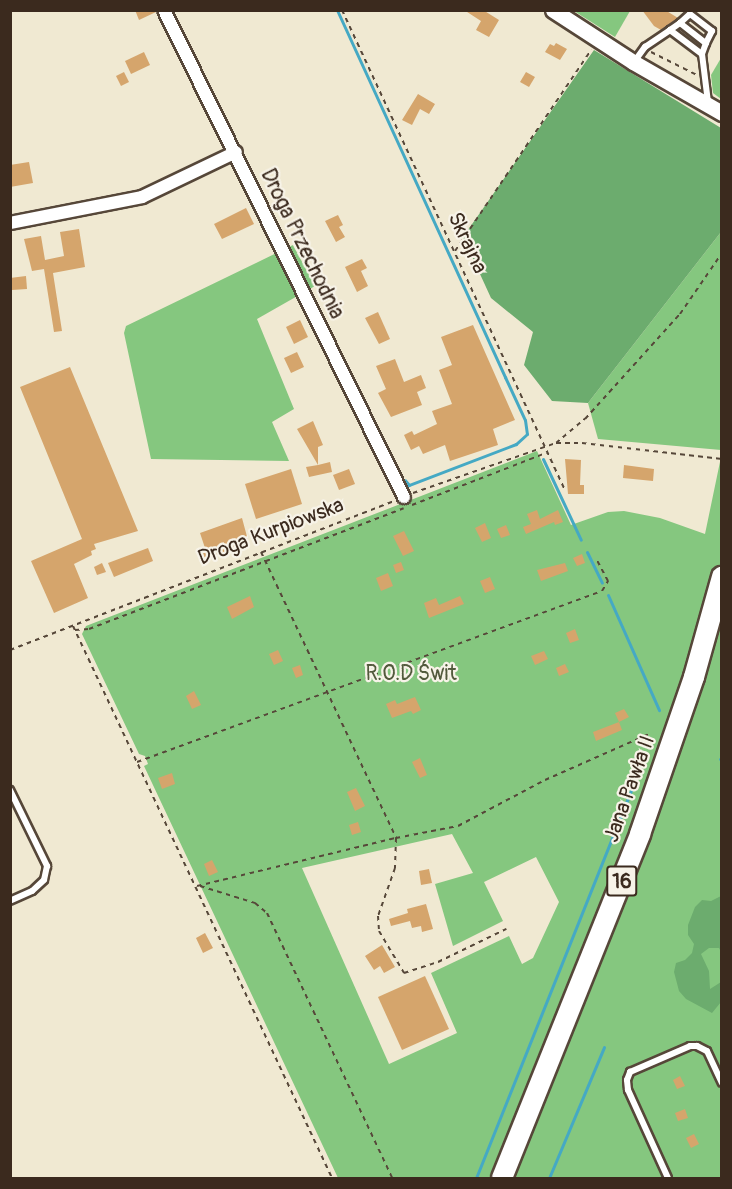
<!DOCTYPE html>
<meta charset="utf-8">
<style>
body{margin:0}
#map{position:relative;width:732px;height:1189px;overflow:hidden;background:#f0e9d2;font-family:Pangolin,sans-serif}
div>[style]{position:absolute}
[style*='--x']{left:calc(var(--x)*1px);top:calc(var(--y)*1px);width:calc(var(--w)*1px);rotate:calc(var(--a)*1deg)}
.green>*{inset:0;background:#85c77f}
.forest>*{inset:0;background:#6cac6e}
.stream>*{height:3px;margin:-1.5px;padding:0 1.5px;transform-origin:1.5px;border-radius:1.5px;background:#45a9c4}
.building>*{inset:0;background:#d5a56c}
.path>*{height:2px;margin-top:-1px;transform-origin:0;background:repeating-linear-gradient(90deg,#564739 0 4.5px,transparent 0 9px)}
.roads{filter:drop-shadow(2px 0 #564739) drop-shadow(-2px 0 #564739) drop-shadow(0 2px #564739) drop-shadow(0 -2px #564739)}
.service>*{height:6px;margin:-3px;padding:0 3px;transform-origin:3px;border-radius:3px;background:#fff}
.minor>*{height:12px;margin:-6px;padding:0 6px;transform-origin:6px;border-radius:6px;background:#fff}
.tertiary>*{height:15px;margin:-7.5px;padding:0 7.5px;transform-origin:7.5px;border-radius:7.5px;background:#fff}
.primary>*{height:20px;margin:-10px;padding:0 10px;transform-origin:10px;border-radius:10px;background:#fff}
span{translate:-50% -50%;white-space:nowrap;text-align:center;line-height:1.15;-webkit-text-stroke:4.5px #f7f3e8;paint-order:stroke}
.shield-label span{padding:2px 4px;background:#f7f3e8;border:2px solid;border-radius:4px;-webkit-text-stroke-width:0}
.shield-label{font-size:20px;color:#3b2a1e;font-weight:700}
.street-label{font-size:21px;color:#3b2a1e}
.park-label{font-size:21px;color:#51593b}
.frame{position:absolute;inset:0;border:12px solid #3b2a1e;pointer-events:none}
</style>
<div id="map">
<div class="green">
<div style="clip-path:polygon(574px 11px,630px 11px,615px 37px)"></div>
<div style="clip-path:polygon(721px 58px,721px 99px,713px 93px,711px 75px)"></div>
<div style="clip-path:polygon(721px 232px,721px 450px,598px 439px,588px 403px)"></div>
<div style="clip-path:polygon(293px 245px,315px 286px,257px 319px,294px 409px,272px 422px,289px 461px,151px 459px,124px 333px,126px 326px)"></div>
<div style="clip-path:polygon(evenodd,537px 451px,571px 525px,608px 512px,624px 511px,660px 518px,705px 534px,721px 457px,721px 1178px,338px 1178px,144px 766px,148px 764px,145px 756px,139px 754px,82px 634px,86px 626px,537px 451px,452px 834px,473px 873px,435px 884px,453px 946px,503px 921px,484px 882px,536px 857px,559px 902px,533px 958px,522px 964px,509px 936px,431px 973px,457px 1033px,389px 1064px,302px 868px,452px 834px)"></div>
</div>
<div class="forest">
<div style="clip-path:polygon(594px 50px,721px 128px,721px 232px,588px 403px,552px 401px,524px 365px,533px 332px,491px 298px,463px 237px)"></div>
<div style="clip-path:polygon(721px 896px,721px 952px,719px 948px,709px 948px,701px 954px,709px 971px,710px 989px,721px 982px,721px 1002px,712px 1013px,686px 999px,679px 991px,674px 972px,676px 963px,685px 960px,692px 953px,694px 944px,688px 935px,688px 925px,695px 907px,702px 900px,711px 901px)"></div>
</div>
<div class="stream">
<div style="--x:337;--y:10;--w:404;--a:65.4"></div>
<div style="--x:505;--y:377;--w:47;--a:65.1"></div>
<div style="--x:525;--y:420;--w:14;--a:82"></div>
<div style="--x:527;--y:434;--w:15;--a:138"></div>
<div style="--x:516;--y:444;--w:115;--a:159"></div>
<div style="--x:409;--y:485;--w:6;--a:-129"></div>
<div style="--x:543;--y:459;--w:89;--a:64.9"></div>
<div style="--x:587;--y:552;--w:34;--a:64"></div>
<div style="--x:608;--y:595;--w:126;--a:66.1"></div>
<div style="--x:720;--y:759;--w:2;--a:27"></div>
<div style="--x:476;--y:1178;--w:443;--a:-68.2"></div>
<div style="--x:549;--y:1178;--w:142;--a:-67.2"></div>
</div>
<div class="building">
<div style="clip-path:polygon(135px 10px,156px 10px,156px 12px,139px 20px)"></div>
<div style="clip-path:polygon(464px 10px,483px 10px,499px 20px,489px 37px,476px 30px,481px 21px)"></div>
<div style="clip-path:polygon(642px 10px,665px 10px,678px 18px,661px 30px,654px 26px)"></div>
<div style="clip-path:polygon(556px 43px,567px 49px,560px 60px,545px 52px,550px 44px,554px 46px)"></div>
<div style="clip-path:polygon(144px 52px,150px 65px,131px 74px,125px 61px)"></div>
<div style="clip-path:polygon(124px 72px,129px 82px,121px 86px,116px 76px)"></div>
<div style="clip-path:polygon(526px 72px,535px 77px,529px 87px,520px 82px)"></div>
<div style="clip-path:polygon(418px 94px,435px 104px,429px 114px,420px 109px,412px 125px,402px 120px)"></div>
<div style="clip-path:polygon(29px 162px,33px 183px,10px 187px,10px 165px)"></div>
<div style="clip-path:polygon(246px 208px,254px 224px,222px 239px,214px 224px)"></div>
<div style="clip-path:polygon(338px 215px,343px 225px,339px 227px,345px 237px,336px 242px,325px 221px)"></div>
<div style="clip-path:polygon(79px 229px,85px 267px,53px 273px,62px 331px,54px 332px,44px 269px,32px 271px,24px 239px,41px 236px,45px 260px,64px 256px,60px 232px)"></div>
<div style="clip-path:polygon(362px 259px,367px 268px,361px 271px,368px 286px,357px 292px,345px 267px)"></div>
<div style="clip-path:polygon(26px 276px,27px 289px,12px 290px,10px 278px)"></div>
<div style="clip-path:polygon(378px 312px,390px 339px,379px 344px,365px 318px)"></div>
<div style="clip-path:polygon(300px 320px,308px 337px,294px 344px,286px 327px)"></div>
<div style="clip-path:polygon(473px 325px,515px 420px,493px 429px,498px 445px,450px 461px,445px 445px,423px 454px,419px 446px,411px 450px,404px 435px,412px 431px,414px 435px,437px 424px,432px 411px,452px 404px,439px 370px,452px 365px,441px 337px)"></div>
<div style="clip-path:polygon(297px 352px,304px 367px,291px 373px,284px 358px)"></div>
<div style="clip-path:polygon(395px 359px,404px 382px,421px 375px,426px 388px,417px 392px,422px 405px,391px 417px,378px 393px,386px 389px,376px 366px)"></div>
<div style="clip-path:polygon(70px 367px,138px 531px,94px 544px,96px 549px,91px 551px,92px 555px,74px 564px,88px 598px,54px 613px,31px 561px,82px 539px,20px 387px)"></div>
<div style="clip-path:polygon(313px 421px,323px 445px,318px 447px,318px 465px,330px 462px,332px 472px,309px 477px,306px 467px,318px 465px,297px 429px)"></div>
<div style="clip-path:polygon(565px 459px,581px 460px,580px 485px,584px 485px,584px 494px,568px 494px)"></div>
<div style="clip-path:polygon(624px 465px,654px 469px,653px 481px,623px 478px)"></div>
<div style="clip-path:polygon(291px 469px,302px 504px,256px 519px,245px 484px)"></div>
<div style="clip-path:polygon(349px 469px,355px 484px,339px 490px,333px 475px)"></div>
<div style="clip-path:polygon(537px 510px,540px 519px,558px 510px,563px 522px,555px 525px,554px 522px,526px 534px,523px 527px,531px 524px,527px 514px)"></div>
<div style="clip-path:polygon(242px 518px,249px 544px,203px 560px,200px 550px,205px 548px,200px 533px)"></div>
<div style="clip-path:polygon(485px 523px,491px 538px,482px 542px,475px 528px)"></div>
<div style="clip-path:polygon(506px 525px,510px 535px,501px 538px,497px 529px)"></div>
<div style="clip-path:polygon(404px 531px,414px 551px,403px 556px,393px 536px)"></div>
<div style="clip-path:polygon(148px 548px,153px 561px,114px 577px,108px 563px)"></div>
<div style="clip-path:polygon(582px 554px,585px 563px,577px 566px,573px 558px)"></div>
<div style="clip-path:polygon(401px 562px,404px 570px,396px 573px,393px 565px)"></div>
<div style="clip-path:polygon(102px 563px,106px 572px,97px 575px,94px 567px)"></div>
<div style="clip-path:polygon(565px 563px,568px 571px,541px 581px,537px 570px)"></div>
<div style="clip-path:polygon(388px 573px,393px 586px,381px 591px,376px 578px)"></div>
<div style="clip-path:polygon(490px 577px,495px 589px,485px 593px,480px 581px)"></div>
<div style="clip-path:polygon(250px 596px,254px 607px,232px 619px,227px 607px)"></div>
<div style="clip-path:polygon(460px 596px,464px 604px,429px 618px,424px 603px,436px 598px,439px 605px)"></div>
<div style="clip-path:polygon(575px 629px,579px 640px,570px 643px,566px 633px)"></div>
<div style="clip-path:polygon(278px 650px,283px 661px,274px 665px,269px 654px)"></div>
<div style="clip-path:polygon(544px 651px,548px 659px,535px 665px,531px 656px)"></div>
<div style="clip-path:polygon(565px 664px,569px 672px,559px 676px,556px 668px)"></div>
<div style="clip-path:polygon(300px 665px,303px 675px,296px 678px,292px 668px)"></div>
<div style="clip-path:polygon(194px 691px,201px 705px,192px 709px,186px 696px)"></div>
<div style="clip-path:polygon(415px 697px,421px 710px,413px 714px,411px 711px,392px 718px,386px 704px,395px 700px,397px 704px)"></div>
<div style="clip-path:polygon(624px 709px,629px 717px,619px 722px,615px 713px)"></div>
<div style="clip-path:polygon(619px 722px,622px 730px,596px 741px,593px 732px)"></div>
<div style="clip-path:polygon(420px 758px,427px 775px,420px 778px,412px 762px)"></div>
<div style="clip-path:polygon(172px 773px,175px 784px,162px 789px,158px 778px)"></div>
<div style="clip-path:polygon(356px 788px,365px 806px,355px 811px,347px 792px)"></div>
<div style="clip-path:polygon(358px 822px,361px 832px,352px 835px,349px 825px)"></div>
<div style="clip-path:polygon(212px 860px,218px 872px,209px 876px,204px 864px)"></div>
<div style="clip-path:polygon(429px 869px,432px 883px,421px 885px,419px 871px)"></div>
<div style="clip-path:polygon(426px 904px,433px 929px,422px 932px,421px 926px,412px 928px,410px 921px,391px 926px,389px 919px,408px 913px,407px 909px)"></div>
<div style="clip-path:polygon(205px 933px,213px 948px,203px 953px,196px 938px)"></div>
<div style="clip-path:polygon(382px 945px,395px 967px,384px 973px,380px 966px,374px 970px,365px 956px)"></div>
<div style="clip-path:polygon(425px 976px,449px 1029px,402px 1050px,378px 997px)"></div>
<div style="clip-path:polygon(680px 1076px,685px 1086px,677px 1089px,673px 1080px)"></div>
<div style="clip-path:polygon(685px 1109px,688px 1118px,678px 1121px,675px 1113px)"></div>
<div style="clip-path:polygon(694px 1134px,699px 1144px,691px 1148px,686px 1138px)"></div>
</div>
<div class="path">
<div style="--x:342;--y:10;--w:527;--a:65.09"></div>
<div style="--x:651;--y:52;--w:51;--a:26.6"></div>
<div style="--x:455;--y:251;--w:243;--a:-55.9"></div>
<div style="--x:556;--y:443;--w:38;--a:-40"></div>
<div style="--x:585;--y:419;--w:142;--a:-47.9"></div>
<div style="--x:680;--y:314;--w:74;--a:-55.5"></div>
<div style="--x:413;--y:493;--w:151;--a:-19.3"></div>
<div style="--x:556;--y:443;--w:26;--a:0"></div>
<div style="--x:582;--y:443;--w:141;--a:6.5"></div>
<div style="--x:412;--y:505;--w:144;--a:-21.2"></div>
<div style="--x:261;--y:552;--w:316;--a:64.7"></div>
<div style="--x:396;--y:838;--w:63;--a:-11"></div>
<div style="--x:458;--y:826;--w:98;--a:-27.9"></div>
<div style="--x:545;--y:780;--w:114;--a:-23.9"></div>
<div style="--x:73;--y:626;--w:610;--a:64.86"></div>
<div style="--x:75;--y:630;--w:14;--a:-4"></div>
<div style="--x:89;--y:629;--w:337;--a:-21"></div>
<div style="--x:10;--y:650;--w:412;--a:-21.2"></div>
<div style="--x:137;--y:762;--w:495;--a:-20.2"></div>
<div style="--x:602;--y:591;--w:12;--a:-59"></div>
<div style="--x:608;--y:581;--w:26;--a:-118"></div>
<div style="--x:197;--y:886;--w:205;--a:-13.6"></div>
<div style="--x:396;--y:838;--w:30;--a:92"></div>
<div style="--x:395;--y:868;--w:51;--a:109.5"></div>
<div style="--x:378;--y:916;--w:15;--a:86"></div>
<div style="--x:379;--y:931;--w:49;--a:59.2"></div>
<div style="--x:404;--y:973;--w:36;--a:-18"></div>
<div style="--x:438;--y:962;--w:76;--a:-25.9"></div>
<div style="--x:200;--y:886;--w:58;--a:17.2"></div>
<div style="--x:255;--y:903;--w:16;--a:40"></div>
<div style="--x:267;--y:913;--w:293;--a:64.7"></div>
</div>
<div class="roads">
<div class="service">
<div style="--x:680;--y:23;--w:13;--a:-42"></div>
<div style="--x:690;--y:14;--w:28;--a:38"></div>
<div style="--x:712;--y:31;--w:13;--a:117"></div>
<div style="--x:670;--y:30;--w:12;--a:-35"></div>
<div style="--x:680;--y:23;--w:33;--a:38"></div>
<div style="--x:706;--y:43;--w:12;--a:110"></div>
<div style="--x:634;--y:62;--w:19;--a:-54"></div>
<div style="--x:645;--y:47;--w:30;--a:-34"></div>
<div style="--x:670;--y:30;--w:40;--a:37"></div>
<div style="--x:702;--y:54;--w:48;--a:82.9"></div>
<div style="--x:10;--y:790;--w:85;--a:64"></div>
<div style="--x:47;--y:866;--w:14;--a:102"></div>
<div style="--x:44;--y:880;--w:16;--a:137"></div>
<div style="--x:32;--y:891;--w:24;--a:156"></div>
<div style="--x:668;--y:1178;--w:97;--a:-114.4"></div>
<div style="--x:628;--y:1090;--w:10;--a:-96"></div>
<div style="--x:627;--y:1080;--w:9;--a:-69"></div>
<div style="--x:630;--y:1072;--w:65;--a:-23.4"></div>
<div style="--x:690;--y:1046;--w:7;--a:0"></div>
<div style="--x:697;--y:1046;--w:11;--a:27"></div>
<div style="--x:707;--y:1051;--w:35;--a:65"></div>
</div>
<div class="minor">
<div style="--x:164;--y:10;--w:543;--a:63.77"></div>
<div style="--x:10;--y:223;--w:135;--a:-11.1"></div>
<div style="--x:142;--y:197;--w:104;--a:-25.6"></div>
</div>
<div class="tertiary">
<div style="--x:553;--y:10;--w:95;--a:33"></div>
<div style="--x:633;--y:62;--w:103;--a:29.8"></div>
</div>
<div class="primary">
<div style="--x:502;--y:1178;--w:371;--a:-68.1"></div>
<div style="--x:640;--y:834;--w:166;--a:-71"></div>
<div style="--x:694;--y:677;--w:104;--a:-74.4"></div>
</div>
</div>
<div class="shield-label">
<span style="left:622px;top:881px">16</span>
</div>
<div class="street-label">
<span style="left:467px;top:243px;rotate:65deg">Skrajna</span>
<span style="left:302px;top:244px;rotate:64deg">Droga Przechodnia</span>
<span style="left:271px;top:532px;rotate:-21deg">Droga Kurpiowska</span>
<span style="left:630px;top:789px;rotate:-70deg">Jana Pawła II</span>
</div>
<div class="park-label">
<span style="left:411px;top:674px">R.O.D Świt</span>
</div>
<div class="frame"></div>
</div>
